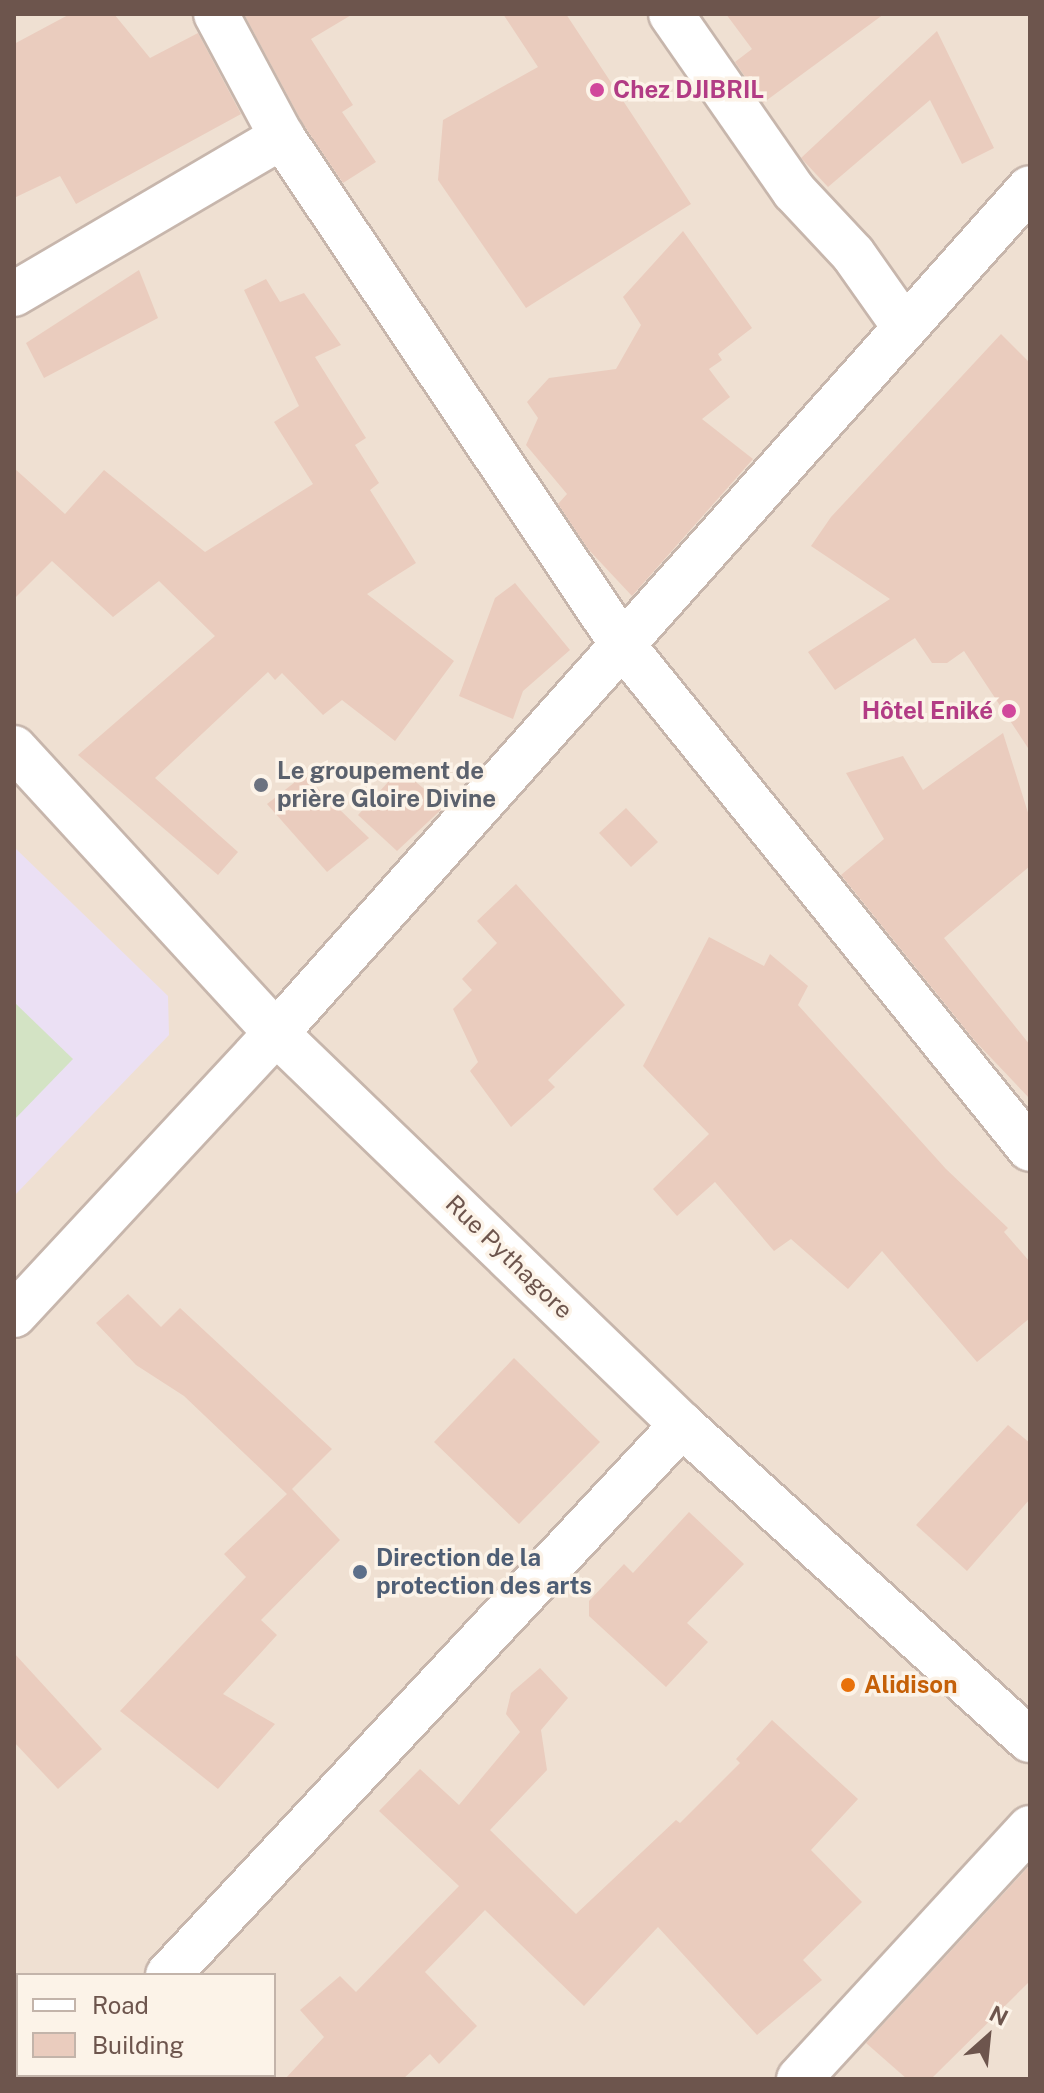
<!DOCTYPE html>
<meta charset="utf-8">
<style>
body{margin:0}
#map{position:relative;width:1044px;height:2093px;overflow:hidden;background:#f8eee3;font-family:"Public Sans",sans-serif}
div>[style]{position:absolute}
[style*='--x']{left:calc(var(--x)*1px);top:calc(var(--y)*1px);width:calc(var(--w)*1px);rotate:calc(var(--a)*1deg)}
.residential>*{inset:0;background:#efe0d2}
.education>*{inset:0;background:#ebe0f4}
.green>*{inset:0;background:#d3e3c4}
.building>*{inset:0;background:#eaccbe}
.roads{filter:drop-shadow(2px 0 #c7b6ac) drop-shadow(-2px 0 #c7b6ac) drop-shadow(0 2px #c7b6ac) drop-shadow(0 -2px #c7b6ac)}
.minor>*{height:44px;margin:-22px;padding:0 22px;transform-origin:22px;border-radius:22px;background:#fff}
.dots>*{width:22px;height:22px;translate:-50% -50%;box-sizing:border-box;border:4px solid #fcf3e8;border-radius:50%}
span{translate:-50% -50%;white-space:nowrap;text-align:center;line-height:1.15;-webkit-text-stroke:7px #fcf3e8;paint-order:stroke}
.hotel-label{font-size:24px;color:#b23c85;font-weight:700}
.left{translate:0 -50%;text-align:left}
.right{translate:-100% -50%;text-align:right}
.worship-label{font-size:24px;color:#5b616d;font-weight:700}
.street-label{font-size:24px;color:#6d554d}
.service-label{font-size:24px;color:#4e5e75;font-weight:700}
.food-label{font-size:24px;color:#c56008;font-weight:700}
.frame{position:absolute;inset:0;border:16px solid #6d554d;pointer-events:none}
.legend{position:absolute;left:16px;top:1973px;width:260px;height:104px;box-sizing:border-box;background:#fcf3e8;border:2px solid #c3b4aa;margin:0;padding:10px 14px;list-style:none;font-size:24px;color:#6d554d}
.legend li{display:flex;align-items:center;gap:16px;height:40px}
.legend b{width:40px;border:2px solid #c3b4aa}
.north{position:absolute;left:948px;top:1997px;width:80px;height:80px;-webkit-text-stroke:6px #fcf3e8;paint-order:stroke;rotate:27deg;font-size:22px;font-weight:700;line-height:32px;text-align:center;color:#6d554d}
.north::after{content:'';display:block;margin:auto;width:28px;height:36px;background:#6d554d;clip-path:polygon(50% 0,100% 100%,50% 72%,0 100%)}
</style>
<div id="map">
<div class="residential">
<div style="clip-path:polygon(evenodd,14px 14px,1030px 14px,1030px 2079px,14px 2079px,14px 14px,18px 1975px,274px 1975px,274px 2075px,18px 2075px,18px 1975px)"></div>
</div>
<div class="education">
<div style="clip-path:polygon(14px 847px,168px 996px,169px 1035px,14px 1196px)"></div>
</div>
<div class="green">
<div style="clip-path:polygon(14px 1002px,73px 1059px,14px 1120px)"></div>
</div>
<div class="building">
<div style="clip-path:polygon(70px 14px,114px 14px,150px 58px,198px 33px,241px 114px,76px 204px,60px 176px,14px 198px,14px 44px)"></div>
<div style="clip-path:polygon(244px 14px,353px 14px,311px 39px,353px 105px,342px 112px,376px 162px,343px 183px,303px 124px)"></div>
<div style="clip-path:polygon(503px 14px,566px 14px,691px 204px,526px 308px,438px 180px,443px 120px,538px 67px)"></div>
<div style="clip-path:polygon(726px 14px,884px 14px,763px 103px,735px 62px,752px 49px)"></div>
<div style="clip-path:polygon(937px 31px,994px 148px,962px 164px,930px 100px,828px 187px,801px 158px)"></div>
<div style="clip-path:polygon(683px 231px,752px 328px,718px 354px,722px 360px,709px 369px,730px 397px,702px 419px,753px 459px,632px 596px,588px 549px,558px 504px,567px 494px,526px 445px,538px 418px,527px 402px,549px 378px,616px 369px,641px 325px,623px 297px)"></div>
<div style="clip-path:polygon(139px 270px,158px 318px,44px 378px,26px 343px)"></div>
<div style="clip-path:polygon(266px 279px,280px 302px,304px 293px,341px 345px,315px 357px,366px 438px,355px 445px,379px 483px,370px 490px,416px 563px,367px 594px,454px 661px,395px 741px,342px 700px,323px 715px,282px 673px,275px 680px,268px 672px,155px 778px,238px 852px,218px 875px,78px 755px,215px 636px,159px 581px,113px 617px,52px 561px,14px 599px,14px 468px,65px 514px,104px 470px,205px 552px,313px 484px,274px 422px,299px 406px,244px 290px)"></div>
<div style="clip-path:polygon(1001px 334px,1030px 363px,1030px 751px,964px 651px,947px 663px,932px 663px,915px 638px,835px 690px,808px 652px,890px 599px,811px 546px,831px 517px)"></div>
<div style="clip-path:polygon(515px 583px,570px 650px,523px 691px,513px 719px,459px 696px,495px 598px)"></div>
<div style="clip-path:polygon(1003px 733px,1030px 819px,1030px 866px,944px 938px,1030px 1045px,1030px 1099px,975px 1041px,841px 875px,884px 839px,846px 773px,903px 756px,923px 790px)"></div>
<div style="clip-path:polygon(400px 769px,445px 806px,397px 851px,358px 815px)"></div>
<div style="clip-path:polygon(304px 775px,369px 838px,327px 872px,267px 804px)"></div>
<div style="clip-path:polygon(626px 808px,658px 842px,631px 867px,599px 833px)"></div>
<div style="clip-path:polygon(516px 884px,625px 1005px,548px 1080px,555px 1087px,511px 1127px,470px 1071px,478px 1062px,453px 1009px,472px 990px,462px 979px,497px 943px,477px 921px)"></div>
<div style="clip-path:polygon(709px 937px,764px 966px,770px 954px,808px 986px,798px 1005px,946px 1169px,1008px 1228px,1004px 1232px,1030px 1262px,1030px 1318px,977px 1362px,882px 1251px,848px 1289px,791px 1239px,774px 1251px,715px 1182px,677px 1216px,653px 1189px,709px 1134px,643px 1066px)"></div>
<div style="clip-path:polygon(128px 1294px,161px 1327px,180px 1308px,332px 1449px,292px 1489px,340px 1540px,261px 1620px,277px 1635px,223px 1694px,275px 1724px,218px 1789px,120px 1711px,246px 1577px,224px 1554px,287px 1494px,184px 1396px,136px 1365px,96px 1323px)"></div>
<div style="clip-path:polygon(514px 1358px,600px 1442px,519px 1524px,434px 1442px)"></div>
<div style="clip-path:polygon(1008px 1425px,1030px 1443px,1030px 1499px,967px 1571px,916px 1525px)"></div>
<div style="clip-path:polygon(689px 1512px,744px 1564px,687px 1623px,708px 1642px,666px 1687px,589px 1616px,589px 1601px,624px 1564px,633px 1573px)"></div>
<div style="clip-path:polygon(14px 1653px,102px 1749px,58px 1789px,14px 1742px)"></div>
<div style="clip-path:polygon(540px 1668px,568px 1698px,541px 1730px,547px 1770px,490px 1830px,576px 1914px,676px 1820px,680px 1823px,740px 1763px,736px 1759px,772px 1720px,858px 1799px,811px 1850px,862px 1902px,803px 1960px,822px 1980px,757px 2035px,658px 1927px,584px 2006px,485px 1910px,425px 1972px,477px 2026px,439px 2064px,430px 2054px,403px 2079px,285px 2079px,324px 2037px,300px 2010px,340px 1976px,356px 1992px,459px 1886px,379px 1811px,420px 1769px,459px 1805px,520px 1732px,506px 1714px,511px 1693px)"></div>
<div style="clip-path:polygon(1030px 1865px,1030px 1981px,931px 2079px,907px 2079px,866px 2043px)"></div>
</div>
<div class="roads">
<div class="minor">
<div style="--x:216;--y:14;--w:140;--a:61.8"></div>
<div style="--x:282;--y:137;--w:610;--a:56.15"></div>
<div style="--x:622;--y:644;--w:649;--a:51.06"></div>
<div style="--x:671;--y:14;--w:216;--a:55.2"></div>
<div style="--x:794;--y:191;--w:86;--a:46.9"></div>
<div style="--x:853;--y:254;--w:87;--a:54.8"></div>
<div style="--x:14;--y:294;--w:311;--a:-30.4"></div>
<div style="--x:14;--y:748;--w:387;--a:47.4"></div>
<div style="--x:276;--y:1033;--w:564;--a:43.99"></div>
<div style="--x:682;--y:1425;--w:469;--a:42.2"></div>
<div style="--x:14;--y:1315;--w:385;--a:-47.1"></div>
<div style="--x:276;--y:1033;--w:1132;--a:-48.26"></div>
<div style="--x:168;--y:1975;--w:753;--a:-46.94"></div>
<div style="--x:71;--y:2079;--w:6;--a:-45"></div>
<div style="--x:799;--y:2079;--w:341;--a:-47.4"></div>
</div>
</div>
<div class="dots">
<div style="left:597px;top:90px;background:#d1479c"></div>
<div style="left:1009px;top:711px;background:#d1479c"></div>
<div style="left:261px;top:785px;background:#6b7280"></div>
<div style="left:360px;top:1572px;background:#5c6f8a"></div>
<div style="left:848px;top:1685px;background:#e8710a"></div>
</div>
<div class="hotel-label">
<span class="left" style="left:613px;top:90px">Chez DJIBRIL</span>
<span class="right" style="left:993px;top:711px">Hôtel Eniké</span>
</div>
<div class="worship-label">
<span class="left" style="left:277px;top:785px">Le groupement de<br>prière Gloire Divine</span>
</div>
<div class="street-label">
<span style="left:509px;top:1257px;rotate:44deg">Rue Pythagore</span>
</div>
<div class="service-label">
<span class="left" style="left:376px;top:1572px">Direction de la<br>protection des arts</span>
</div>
<div class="food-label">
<span class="left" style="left:864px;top:1685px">Alidison</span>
</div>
<div class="frame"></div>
<ul class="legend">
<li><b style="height:10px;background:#fff"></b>Road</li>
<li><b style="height:22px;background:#eaccbe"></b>Building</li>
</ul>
<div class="north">N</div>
</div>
